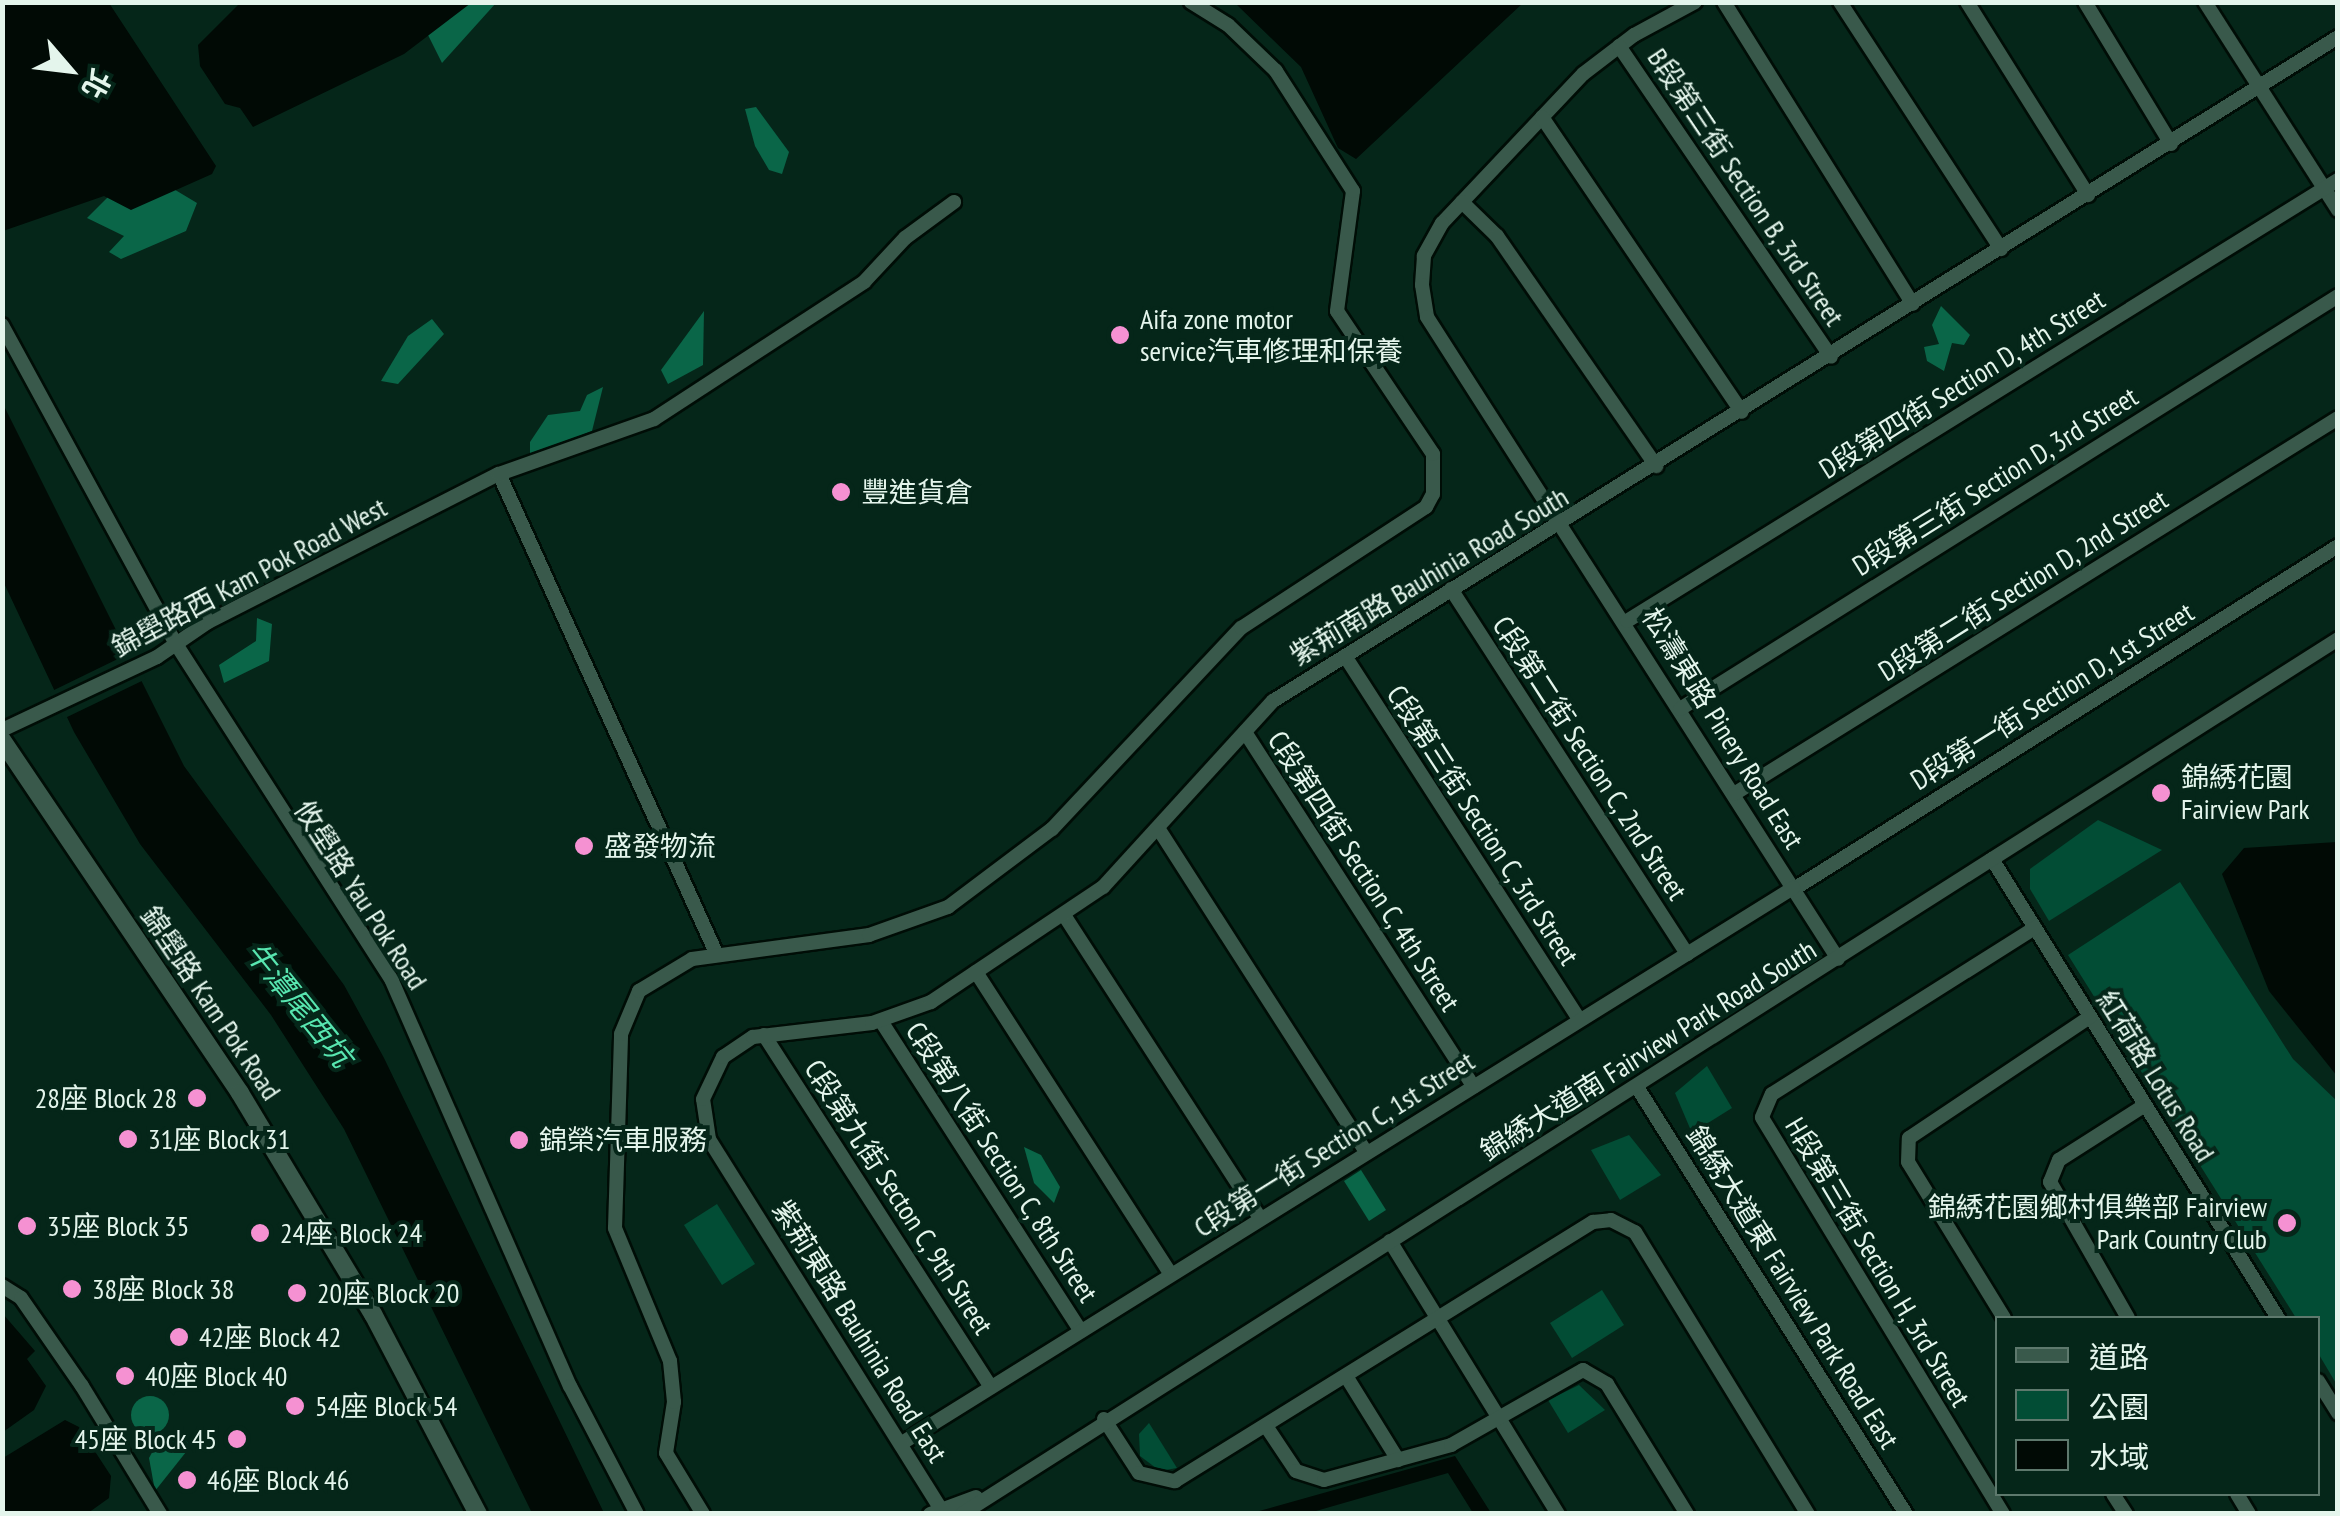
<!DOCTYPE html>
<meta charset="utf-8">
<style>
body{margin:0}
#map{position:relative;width:2340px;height:1516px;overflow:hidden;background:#052619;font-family:"PT Sans Narrow","Noto Sans TC",sans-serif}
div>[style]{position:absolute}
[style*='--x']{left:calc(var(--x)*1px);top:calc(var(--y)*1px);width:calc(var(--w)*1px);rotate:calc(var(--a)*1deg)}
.green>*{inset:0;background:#024d35}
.forest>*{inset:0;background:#0a6648}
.round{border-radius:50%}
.water>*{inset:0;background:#010a05}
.pier>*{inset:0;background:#052619}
.roads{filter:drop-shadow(2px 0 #000d06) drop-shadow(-2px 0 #000d06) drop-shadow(0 2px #000d06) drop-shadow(0 -2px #000d06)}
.minor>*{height:14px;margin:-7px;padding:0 7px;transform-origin:7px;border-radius:7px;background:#39594b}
.tertiary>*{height:18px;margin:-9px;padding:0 9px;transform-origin:9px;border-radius:9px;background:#39594b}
.dots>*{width:28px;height:28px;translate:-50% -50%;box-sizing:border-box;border:5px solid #052619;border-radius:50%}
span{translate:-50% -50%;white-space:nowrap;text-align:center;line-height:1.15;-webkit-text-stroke:8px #052619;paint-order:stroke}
.street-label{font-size:28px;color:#e4f5ec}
.poi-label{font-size:28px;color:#e4f5ec}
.left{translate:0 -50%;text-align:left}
.right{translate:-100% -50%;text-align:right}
.water-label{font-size:30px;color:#58e6b0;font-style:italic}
.frame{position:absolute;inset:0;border:5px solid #e4f5ec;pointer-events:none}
.legend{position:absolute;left:1995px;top:1316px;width:325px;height:180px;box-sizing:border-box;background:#052619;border:2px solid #5e796d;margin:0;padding:12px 18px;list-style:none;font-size:30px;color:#e4f5ec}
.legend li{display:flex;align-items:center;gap:20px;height:50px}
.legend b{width:50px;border:2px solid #5e796d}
.north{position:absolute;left:20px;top:20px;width:100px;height:100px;-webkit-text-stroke:8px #052619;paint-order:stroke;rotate:118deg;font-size:28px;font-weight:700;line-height:40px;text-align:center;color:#e4f5ec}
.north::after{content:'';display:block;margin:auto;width:35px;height:45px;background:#e4f5ec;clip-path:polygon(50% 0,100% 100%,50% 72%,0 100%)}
</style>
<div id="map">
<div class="green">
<div style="clip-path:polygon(2098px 820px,2162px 850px,2049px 921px,2030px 889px,2030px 869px)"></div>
<div style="clip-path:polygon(2180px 882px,2293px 1059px,2337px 1101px,2337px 1385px,2318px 1353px,2318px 1318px,2296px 1318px,2068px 955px)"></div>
<div style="clip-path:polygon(1707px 1066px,1732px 1108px,1692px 1133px,1675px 1093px)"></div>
<div style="clip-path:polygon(1629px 1135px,1661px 1175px,1620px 1200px,1591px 1150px)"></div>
<div style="clip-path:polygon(717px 1204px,755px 1264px,722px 1285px,684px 1225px)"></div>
<div style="clip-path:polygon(1602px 1290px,1624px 1325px,1572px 1358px,1550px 1323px)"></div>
<div style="clip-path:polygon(1579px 1385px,1605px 1410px,1568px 1433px,1548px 1400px)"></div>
<div style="clip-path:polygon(1149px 1423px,1177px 1468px,1160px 1471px,1140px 1456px,1139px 1434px)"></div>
</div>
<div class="forest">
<div style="clip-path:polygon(464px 3px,496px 3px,442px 63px,427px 33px)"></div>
<div style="clip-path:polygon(756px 107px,789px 152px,782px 174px,769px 170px,755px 146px,745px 109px)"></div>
<div style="clip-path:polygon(152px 176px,197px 203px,186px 231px,121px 259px,109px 252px,124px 236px,87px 218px,123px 182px)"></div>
<div style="clip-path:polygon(1941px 306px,1970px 335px,1964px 345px,1952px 343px,1944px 371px,1927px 361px,1924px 347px,1939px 344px,1932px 325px)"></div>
<div style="clip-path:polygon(704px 311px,703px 365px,668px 384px,661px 370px)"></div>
<div style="clip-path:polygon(432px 319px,444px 334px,398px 384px,381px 381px,408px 336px)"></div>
<div style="clip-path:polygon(603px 387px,592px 431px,530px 456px,530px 442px,548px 415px,580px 411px,587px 395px)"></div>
<div style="clip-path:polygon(257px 618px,272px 624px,269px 661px,224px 683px,219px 665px,256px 641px)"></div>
<div style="clip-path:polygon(1024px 1147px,1041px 1155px,1060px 1187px,1054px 1203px,1034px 1183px)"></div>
<div style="clip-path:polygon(1361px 1170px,1386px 1210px,1369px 1221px,1344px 1181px)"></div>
<div class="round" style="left:131px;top:1396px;width:38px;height:38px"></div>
<div style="clip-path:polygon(180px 1430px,190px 1447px,155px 1491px,149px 1458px,160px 1438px)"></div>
</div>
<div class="water">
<div style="clip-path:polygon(2px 3px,109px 3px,216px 166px,212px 174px,131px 210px,104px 196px,3px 231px)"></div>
<div style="clip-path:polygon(240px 3px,240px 2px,471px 3px,404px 54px,253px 127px,240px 108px,225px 104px,200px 66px,198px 45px)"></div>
<div style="clip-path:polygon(1235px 3px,1235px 2px,1523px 3px,1356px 159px,1338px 148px,1301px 67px)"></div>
<div style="clip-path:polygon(3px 404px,184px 766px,344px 985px,384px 1058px,604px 1513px,532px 1513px,344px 1129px,271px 1015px,140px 844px,74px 732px,3px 581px)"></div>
<div style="clip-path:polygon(2337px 842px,2338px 842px,2337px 1076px,2269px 991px,2222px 874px,2244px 848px)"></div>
<div style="clip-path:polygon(3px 1314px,35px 1351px,27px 1359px,46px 1386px,34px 1410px,3px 1432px)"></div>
<div style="clip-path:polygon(65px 1420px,79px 1427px,111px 1476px,109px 1498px,88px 1513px,3px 1513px,3px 1458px)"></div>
<div style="clip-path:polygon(1455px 1456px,1491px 1513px,1473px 1513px,1448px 1473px,1309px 1513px,1252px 1513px)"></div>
</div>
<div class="pier">
<div style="clip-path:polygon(132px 652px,146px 679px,63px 719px,50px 692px)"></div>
</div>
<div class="roads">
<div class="minor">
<div style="--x:1695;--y:2;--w:69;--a:151.6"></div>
<div style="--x:1634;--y:35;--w:64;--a:142.6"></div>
<div style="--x:1583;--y:74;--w:205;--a:133.4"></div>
<div style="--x:1442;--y:223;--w:38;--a:119"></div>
<div style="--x:1424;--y:256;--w:29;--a:94"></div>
<div style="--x:1422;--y:285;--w:32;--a:81"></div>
<div style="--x:1427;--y:317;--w:762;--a:57.37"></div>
<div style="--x:1724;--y:2;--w:356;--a:58"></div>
<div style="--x:1840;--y:2;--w:295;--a:56.9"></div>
<div style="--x:1967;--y:2;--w:228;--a:57.9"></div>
<div style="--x:2085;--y:2;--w:166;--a:58.8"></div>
<div style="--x:2205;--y:2;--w:247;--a:57.4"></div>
<div style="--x:1619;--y:46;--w:376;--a:55.7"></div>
<div style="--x:1542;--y:117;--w:356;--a:55.9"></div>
<div style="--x:1462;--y:202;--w:49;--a:44.2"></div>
<div style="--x:1497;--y:236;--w:280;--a:55.3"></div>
<div style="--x:2;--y:325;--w:363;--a:61.4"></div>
<div style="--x:176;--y:644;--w:400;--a:57.3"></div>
<div style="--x:392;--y:981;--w:442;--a:66.3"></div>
<div style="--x:570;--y:1386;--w:144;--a:62.4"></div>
<div style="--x:499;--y:474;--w:528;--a:65.62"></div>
<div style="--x:1451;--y:589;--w:435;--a:57.1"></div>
<div style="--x:1627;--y:621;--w:837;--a:-31.81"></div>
<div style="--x:1345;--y:656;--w:433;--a:57.2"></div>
<div style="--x:1680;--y:709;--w:777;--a:-32.11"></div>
<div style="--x:2;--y:730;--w:171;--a:-25.2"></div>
<div style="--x:157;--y:657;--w:62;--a:-34.5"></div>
<div style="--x:208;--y:622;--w:326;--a:-27"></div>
<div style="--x:499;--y:474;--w:164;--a:-19.5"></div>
<div style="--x:654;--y:419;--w:251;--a:-33.1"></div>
<div style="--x:864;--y:282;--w:60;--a:-47"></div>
<div style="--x:905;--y:238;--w:61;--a:-36.3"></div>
<div style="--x:1245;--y:732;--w:422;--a:57.2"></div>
<div style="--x:1734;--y:794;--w:711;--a:-31.9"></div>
<div style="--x:1158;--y:828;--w:386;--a:57.3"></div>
<div style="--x:1992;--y:859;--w:541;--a:58.07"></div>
<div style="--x:1794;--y:889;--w:643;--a:-32.23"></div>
<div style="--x:1064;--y:915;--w:362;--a:57.1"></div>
<div style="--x:976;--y:972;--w:360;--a:57.2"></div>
<div style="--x:881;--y:1021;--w:369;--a:57.2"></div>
<div style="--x:764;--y:1035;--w:419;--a:57.2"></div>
<div style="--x:1637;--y:1087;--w:505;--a:57.79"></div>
<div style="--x:1390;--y:1241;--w:321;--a:58.4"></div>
<div style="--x:2;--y:1286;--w:22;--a:32"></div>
<div style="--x:21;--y:1298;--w:107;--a:55.3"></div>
<div style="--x:82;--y:1386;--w:150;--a:58.6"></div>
<div style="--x:2004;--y:1318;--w:183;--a:-121.6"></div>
<div style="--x:1908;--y:1162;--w:24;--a:-88"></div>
<div style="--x:1909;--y:1138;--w:218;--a:-33.8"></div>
<div style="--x:2128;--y:1318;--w:157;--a:-119.8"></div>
<div style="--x:2050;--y:1182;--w:24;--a:-68"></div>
<div style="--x:2059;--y:1160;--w:102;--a:-32.6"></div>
<div style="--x:1346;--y:1376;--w:99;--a:58.2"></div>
<div style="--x:2318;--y:1381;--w:38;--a:58"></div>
<div style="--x:1104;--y:1419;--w:64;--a:57.1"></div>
<div style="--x:1139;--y:1473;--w:37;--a:13"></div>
<div style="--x:1175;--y:1481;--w:492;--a:-31.8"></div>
<div style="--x:1593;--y:1222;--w:18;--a:-6"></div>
<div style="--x:1611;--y:1220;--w:27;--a:27"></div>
<div style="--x:1635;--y:1232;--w:331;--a:58.5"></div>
<div style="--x:1266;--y:1426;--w:54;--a:56.3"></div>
<div style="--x:1296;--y:1471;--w:29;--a:18"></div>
<div style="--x:1324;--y:1480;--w:132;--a:-15.4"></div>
<div style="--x:1451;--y:1445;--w:152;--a:-29.6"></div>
<div style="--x:1583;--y:1370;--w:28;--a:30"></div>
<div style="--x:1607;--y:1384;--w:153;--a:58.4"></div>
<div style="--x:902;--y:1443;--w:1050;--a:-31.92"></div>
<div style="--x:2113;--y:1494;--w:24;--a:57"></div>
<div style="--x:2237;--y:1494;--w:23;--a:59"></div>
<div style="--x:703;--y:1514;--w:71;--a:-121.2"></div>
<div style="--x:666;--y:1453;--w:52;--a:-81.1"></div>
<div style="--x:674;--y:1402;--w:41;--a:-95.6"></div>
<div style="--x:670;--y:1361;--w:144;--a:-112.5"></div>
<div style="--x:615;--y:1228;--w:194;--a:-88.2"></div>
<div style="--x:621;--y:1034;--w:47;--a:-67.3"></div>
<div style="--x:639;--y:991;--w:62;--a:-31.1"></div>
<div style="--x:692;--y:959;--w:179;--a:-7.7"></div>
<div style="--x:869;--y:935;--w:84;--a:-19.5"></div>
<div style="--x:948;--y:907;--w:130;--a:-36.9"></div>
<div style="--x:1052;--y:829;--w:276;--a:-46.8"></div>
<div style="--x:1241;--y:628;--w:221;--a:-33.2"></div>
<div style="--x:1426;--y:507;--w:15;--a:-62"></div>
<div style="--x:1433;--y:494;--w:40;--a:-90"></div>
<div style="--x:1433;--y:454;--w:172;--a:-123.9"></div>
<div style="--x:1337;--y:311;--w:121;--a:-82.4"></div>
<div style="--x:1353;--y:191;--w:143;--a:-122.7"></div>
<div style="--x:1276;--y:71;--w:66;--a:-136.2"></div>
<div style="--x:1228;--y:25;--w:44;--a:-148.1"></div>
<div style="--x:930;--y:1514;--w:49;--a:-20.3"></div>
<div style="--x:944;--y:1514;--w:443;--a:-122.1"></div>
<div style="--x:709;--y:1139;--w:40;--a:-98.5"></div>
<div style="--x:703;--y:1099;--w:47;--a:-64.5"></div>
<div style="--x:723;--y:1057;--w:36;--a:-34"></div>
<div style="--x:753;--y:1037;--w:120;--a:-6.7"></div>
<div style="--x:872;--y:1023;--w:63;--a:-19.6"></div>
<div style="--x:931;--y:1002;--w:207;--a:-33.8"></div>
<div style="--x:1103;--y:887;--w:252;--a:-47.6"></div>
<div style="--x:1273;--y:701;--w:1255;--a:-31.94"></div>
<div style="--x:962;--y:1514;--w:1631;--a:-32.45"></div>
<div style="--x:2003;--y:1514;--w:464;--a:-121.3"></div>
<div style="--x:1762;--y:1117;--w:25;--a:-67"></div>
<div style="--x:1772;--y:1094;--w:311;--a:-32.3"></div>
</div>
<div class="tertiary">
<div style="--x:2;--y:740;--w:426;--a:56"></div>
<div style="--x:240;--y:1093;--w:258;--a:59"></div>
<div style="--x:373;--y:1314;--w:226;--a:62.3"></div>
</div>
</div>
<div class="dots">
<div style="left:1120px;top:335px;background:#f591d2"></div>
<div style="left:841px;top:492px;background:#f591d2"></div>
<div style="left:2161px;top:793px;background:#f591d2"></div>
<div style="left:584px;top:846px;background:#f591d2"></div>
<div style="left:197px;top:1098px;background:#f591d2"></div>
<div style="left:128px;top:1139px;background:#f591d2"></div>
<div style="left:519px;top:1140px;background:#f591d2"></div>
<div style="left:2287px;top:1223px;background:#f591d2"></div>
<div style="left:27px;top:1226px;background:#f591d2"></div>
<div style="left:260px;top:1233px;background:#f591d2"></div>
<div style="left:72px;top:1289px;background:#f591d2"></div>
<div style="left:297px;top:1293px;background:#f591d2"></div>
<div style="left:179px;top:1337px;background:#f591d2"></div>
<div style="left:125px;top:1376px;background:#f591d2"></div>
<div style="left:295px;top:1406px;background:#f591d2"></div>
<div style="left:237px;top:1439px;background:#f591d2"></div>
<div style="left:187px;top:1480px;background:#f591d2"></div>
</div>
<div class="street-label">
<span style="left:1746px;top:187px;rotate:56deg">B段第三街 Section B, 3rd Street</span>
<span style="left:1962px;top:384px;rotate:-32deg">D段第四街 Section D, 4th Street</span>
<span style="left:1995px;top:481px;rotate:-32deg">D段第三街 Section D, 3rd Street</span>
<span style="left:1429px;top:576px;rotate:-31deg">紫荊南路 Bauhinia Road South</span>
<span style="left:249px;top:577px;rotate:-28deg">錦壆路西 Kam Pok Road West</span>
<span style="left:2023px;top:585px;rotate:-32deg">D段第二街 Section D, 2nd Street</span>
<span style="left:2052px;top:696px;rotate:-32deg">D段第一街 Section D, 1st Street</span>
<span style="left:1723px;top:728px;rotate:58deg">松濤東路 Pinery Road East</span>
<span style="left:1590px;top:758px;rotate:57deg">C段第二街 Section C, 2nd Street</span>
<span style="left:1483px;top:825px;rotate:57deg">C段第三街 Section C, 3rd Street</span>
<span style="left:1364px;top:871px;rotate:57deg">C段第四街 Section C, 4th Street</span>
<span style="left:361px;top:895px;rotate:57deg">攸壆路 Yau Pok Road</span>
<span style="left:211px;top:1003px;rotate:56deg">錦壆路 Kam Pok Road</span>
<span style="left:1648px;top:1050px;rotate:-32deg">錦綉大道南 Fairview Park Road South</span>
<span style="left:2156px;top:1076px;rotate:58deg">紅荷路 Lotus Road</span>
<span style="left:1334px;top:1144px;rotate:-32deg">C段第一街 Section C, 1st Street</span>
<span style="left:1002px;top:1162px;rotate:57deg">C段第八街 Section C, 8th Street</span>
<span style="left:899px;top:1197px;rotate:57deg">C段第九街 Secton C, 9th Street</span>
<span style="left:1878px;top:1262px;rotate:59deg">H段第三街 Section H, 3rd Street</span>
<span style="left:1793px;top:1287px;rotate:58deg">錦綉大道東 Fairview Park Road East</span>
<span style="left:860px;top:1331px;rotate:58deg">紫荊東路 Bauhinia Road East</span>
</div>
<div class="poi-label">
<span class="left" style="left:1140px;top:335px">Aifa zone motor<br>service汽車修理和保養</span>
<span class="left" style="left:861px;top:492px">豐進貨倉</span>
<span class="left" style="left:2181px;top:793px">錦綉花園<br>Fairview Park</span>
<span class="left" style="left:604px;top:846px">盛發物流</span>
<span class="right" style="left:177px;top:1098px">28座 Block 28</span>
<span class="left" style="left:148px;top:1139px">31座 Block 31</span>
<span class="left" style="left:539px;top:1140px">錦榮汽車服務</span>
<span class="right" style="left:2267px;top:1223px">錦綉花園鄉村俱樂部 Fairview<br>Park Country Club</span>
<span class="left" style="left:47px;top:1226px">35座 Block 35</span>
<span class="left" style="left:280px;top:1233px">24座 Block 24</span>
<span class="left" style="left:92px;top:1289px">38座 Block 38</span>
<span class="left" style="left:317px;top:1293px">20座 Block 20</span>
<span class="left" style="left:199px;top:1337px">42座 Block 42</span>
<span class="left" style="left:145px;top:1376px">40座 Block 40</span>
<span class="left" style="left:315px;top:1406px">54座 Block 54</span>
<span class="right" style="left:217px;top:1439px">45座 Block 45</span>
<span class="left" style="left:207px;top:1480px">46座 Block 46</span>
</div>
<div class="water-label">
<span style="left:299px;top:1004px;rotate:51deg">牛潭尾西坑</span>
</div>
<div class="frame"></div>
<ul class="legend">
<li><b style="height:12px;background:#39594b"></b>道路</li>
<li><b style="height:28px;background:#024d35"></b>公園</li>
<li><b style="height:28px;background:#010a05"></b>水域</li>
</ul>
<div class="north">北</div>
</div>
